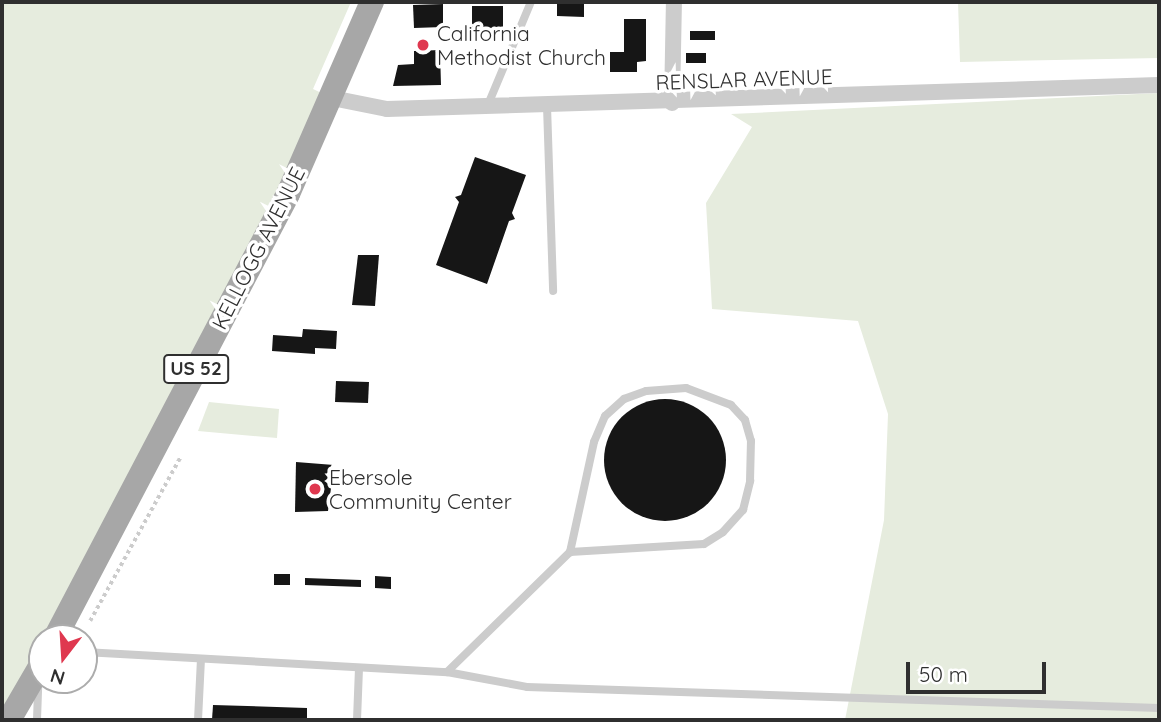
<!DOCTYPE html>
<style>
body{margin:0}
#map{position:relative;width:1161px;height:722px;overflow:hidden;background:#fff;font-family:Quicksand,sans-serif}
div>[style]{position:absolute}
[style*='--x']{left:calc(var(--x)*1px);top:calc(var(--y)*1px);width:calc(var(--w)*1px);rotate:calc(var(--a)*1deg)}
.green>*{inset:0;background:#e6ecde}
.building>*{inset:0;background:#161616}
.round{border-radius:50%}
.path>*{height:3.5px;margin-top:-1.75px;transform-origin:0;background:repeating-linear-gradient(90deg,#ccc 0 3.5px,transparent 0 7px)}
.service>*{height:8px;margin:-4px;padding:0 4px;transform-origin:4px;border-radius:4px;background:#ccc}
.minor>*{height:16px;margin:-8px;padding:0 8px;transform-origin:8px;border-radius:8px;background:#ccc}
.primary>*{height:24px;margin:-12px;padding:0 12px;transform-origin:12px;border-radius:12px;background:#a7a7a7}
.dots>*{width:19px;height:19px;translate:-50% -50%;box-sizing:border-box;border:4px solid #fff;border-radius:50%}
span{translate:-50% -50%;white-space:nowrap;text-align:center;line-height:1.15;-webkit-text-stroke:7px #fff;paint-order:stroke}
.shield-label span{padding:2px 5px;background:#fff;border:2px solid;border-radius:5px;-webkit-text-stroke-width:0}
.shield-label{font-size:19px;color:#2f2f2f;font-weight:700}
.poi-label{font-size:21px;color:#2f2f2f}
.left{translate:0 -50%;text-align:left}
.street-label{font-size:21px;color:#2f2f2f}
.frame{position:absolute;inset:0;border:4px solid #2f2f2f;pointer-events:none}
.north{position:absolute;left:28px;top:624px;width:70px;height:70px;box-sizing:border-box;background:#fff;border:2px solid #acacac;border-radius:50%;rotate:197deg;font-size:19px;font-weight:700;line-height:28px;text-align:center;color:#2f2f2f}
.north::after{content:'';display:block;margin:auto;width:24px;height:32px;background:#df384f;clip-path:polygon(50% 0,100% 100%,50% 72%,0 100%)}
.scale{position:absolute;left:906px;top:662px;width:140px;height:32px;box-sizing:border-box;border:4px solid #2f2f2f;border-top:0;padding-left:9px;font-size:21px;line-height:24px;white-space:nowrap;color:#2f2f2f;-webkit-text-stroke:5px #fff;paint-order:stroke}
</style>
<div id="map">
<div class="green">
<div style="clip-path:polygon(2px 2px,351px 2px,313px 89px,332px 98px,55px 638px,42px 638px,42px 663px,2px 720px)"></div>
<div style="clip-path:polygon(958px 2px,1159px 2px,1159px 58px,960px 62px)"></div>
<div style="clip-path:polygon(1159px 93px,1159px 720px,845px 720px,884px 520px,888px 414px,858px 321px,712px 309px,706px 203px,752px 127px,731px 114px)"></div>
<div style="clip-path:polygon(209px 402px,279px 409px,277px 438px,198px 431px)"></div>
</div>
<div class="building">
<div style="clip-path:polygon(557px 2px,584px 2px,584px 17px,557px 16px)"></div>
<div style="clip-path:polygon(443px 4px,443px 27px,414px 28px,413px 5px)"></div>
<div style="clip-path:polygon(472px 6px,503px 6px,503px 28px,472px 29px)"></div>
<div style="clip-path:polygon(624px 19px,646px 19px,646px 61px,637px 62px,637px 72px,610px 72px,610px 52px,624px 52px)"></div>
<div style="clip-path:polygon(690px 31px,715px 31px,715px 40px,690px 40px)"></div>
<div style="clip-path:polygon(440px 50px,441px 85px,393px 86px,398px 65px,414px 64px,414px 51px)"></div>
<div style="clip-path:polygon(686px 53px,706px 53px,706px 63px,686px 63px)"></div>
<div style="clip-path:polygon(475px 157px,526px 175px,512px 213px,515px 219px,509px 221px,487px 284px,436px 265px,459px 202px,455px 197px,461px 195px)"></div>
<div style="clip-path:polygon(358px 255px,379px 255px,375px 306px,352px 305px)"></div>
<div style="clip-path:polygon(303px 329px,337px 331px,336px 349px,315px 348px,315px 354px,272px 351px,273px 335px,302px 337px)"></div>
<div style="clip-path:polygon(336px 381px,369px 382px,368px 403px,335px 402px)"></div>
<div class="round" style="left:604px;top:399px;width:122px;height:122px"></div>
<div style="clip-path:polygon(296px 462px,334px 465px,328px 511px,295px 512px)"></div>
<div style="clip-path:polygon(274px 574px,290px 574px,290px 585px,274px 585px)"></div>
<div style="clip-path:polygon(375px 576px,391px 577px,391px 589px,375px 588px)"></div>
<div style="clip-path:polygon(305px 578px,361px 580px,361px 587px,305px 585px)"></div>
<div style="clip-path:polygon(213px 705px,307px 708px,307px 720px,212px 720px)"></div>
</div>
<div class="path">
<div style="--x:90;--y:621;--w:186;--a:-61.1"></div>
</div>
<div class="service">
<div style="--x:547;--y:106;--w:185;--a:88.1"></div>
<div style="--x:487;--y:107;--w:114;--a:-67.3"></div>
<div style="--x:84;--y:652;--w:364;--a:3.2"></div>
<div style="--x:447;--y:672;--w:81;--a:10.6"></div>
<div style="--x:527;--y:687;--w:632;--a:1.9"></div>
<div style="--x:447;--y:672;--w:172;--a:-44.3"></div>
<div style="--x:570;--y:552;--w:134;--a:-3.4"></div>
<div style="--x:704;--y:544;--w:22;--a:-32"></div>
<div style="--x:723;--y:532;--w:30;--a:-48"></div>
<div style="--x:743;--y:510;--w:30;--a:-76"></div>
<div style="--x:750;--y:481;--w:40;--a:-88.6"></div>
<div style="--x:751;--y:441;--w:22;--a:-106"></div>
<div style="--x:745;--y:420;--w:21;--a:-133"></div>
<div style="--x:731;--y:405;--w:48;--a:-159.3"></div>
<div style="--x:686;--y:388;--w:40;--a:175.7"></div>
<div style="--x:646;--y:391;--w:23;--a:160"></div>
<div style="--x:624;--y:399;--w:25;--a:138"></div>
<div style="--x:605;--y:416;--w:28;--a:113"></div>
<div style="--x:594;--y:442;--w:113;--a:102.3"></div>
<div style="--x:37;--y:720;--w:35;--a:-88"></div>
<div style="--x:198;--y:720;--w:61;--a:-87.2"></div>
<div style="--x:357;--y:720;--w:52;--a:-87.8"></div>
</div>
<div class="minor">
<div style="--x:332;--y:98;--w:56;--a:11.3"></div>
<div style="--x:387;--y:109;--w:772;--a:-1.78"></div>
<div style="--x:672;--y:103;--w:101;--a:-88.9"></div>
</div>
<div class="primary">
<div style="--x:55;--y:638;--w:501;--a:-62.31"></div>
<div style="--x:288;--y:194;--w:210;--a:-66.4"></div>
<div style="--x:9;--y:720;--w:66;--a:-59.9"></div>
</div>
<div class="dots">
<div style="left:423px;top:45px;background:#df384f"></div>
<div style="left:315px;top:489px;background:#df384f"></div>
</div>
<div class="shield-label">
<span style="left:196px;top:369px">US 52</span>
</div>
<div class="poi-label">
<span class="left" style="left:437px;top:45px">California<br>Methodist Church</span>
<span class="left" style="left:329px;top:489px">Ebersole<br>Community Center</span>
</div>
<div class="street-label">
<span style="left:744px;top:79px;rotate:-2deg">RENSLAR AVENUE</span>
<span style="left:258px;top:248px;rotate:-63deg">KELLOGG AVENUE</span>
</div>
<div class="frame"></div>
<div class="north">N</div>
<div class="scale">50 m</div>
</div>
